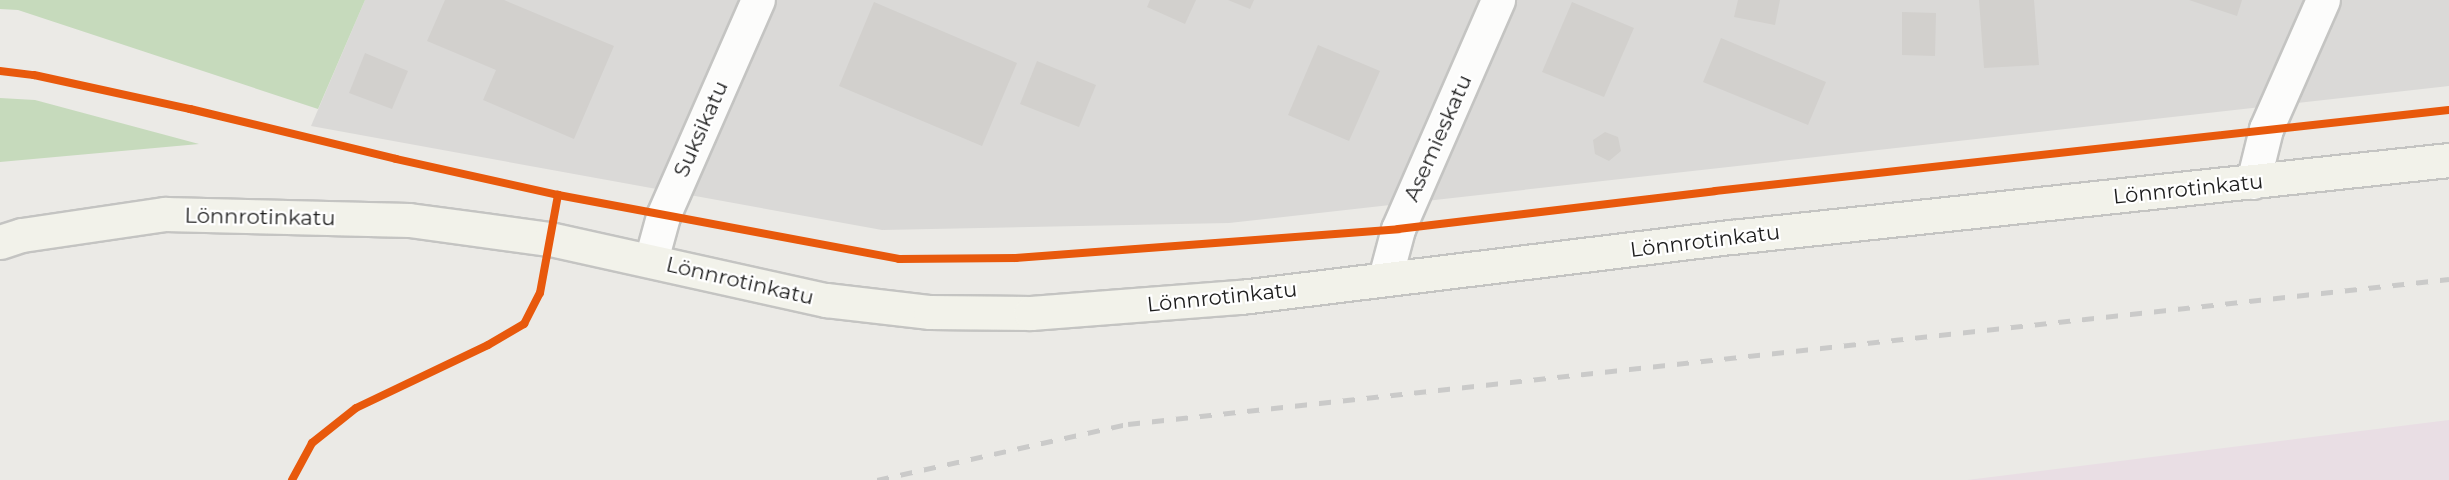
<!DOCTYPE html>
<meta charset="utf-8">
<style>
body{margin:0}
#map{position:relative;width:2449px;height:480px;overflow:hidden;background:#ebeae6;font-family:Montserrat,sans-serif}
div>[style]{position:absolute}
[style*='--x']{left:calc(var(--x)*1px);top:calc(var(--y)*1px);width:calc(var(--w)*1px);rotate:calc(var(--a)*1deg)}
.residential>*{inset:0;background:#dad9d7}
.industrial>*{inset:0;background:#e9dee4}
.forest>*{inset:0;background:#c6dabc}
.building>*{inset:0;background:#d2d0cd}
.roads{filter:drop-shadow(2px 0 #c4c4c2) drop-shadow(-2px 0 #c4c4c2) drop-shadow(0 2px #c4c4c2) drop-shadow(0 -2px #c4c4c2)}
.street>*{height:33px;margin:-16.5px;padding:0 16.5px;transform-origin:16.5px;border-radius:16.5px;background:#fcfcfb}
.secondary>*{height:33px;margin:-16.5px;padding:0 16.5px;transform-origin:16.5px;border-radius:16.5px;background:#f2f2ea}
.rail>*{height:4.5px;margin-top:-2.25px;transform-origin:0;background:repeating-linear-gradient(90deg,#cacac9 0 12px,transparent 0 24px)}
.cycleway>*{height:8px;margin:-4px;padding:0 4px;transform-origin:4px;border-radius:4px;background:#e8590c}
span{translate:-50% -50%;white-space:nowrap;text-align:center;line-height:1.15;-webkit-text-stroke:4.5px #fff;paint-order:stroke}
.street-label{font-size:21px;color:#1d1d1d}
</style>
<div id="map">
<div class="residential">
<div style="clip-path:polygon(365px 0,2449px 0,2449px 86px,1229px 223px,882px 230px,311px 126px)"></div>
</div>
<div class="industrial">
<div style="clip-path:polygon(2449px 420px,2449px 480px,1967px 480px)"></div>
</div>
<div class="forest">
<div style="clip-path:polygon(0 0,365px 0,318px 109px,18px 10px,0 9px)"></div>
<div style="clip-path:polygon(0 98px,35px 100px,199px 144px,0 162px)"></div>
</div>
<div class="building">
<div style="clip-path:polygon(445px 0,504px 0,614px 46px,574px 139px,483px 100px,496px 70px,427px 41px)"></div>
<div style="clip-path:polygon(1150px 0,1196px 0,1185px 24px,1147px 7px)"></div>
<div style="clip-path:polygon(1228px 0,1254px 0,1250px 9px)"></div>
<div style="clip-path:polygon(1738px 0,1780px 0,1775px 25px,1734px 17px)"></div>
<div style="clip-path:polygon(1979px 0,2034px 0,2039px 65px,1984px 68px)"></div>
<div style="clip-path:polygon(2189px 0,2242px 0,2237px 16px)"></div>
<div style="clip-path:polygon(874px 2px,1017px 63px,982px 146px,839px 86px)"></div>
<div style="clip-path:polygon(1572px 2px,1634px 28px,1604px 97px,1542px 72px)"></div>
<div style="clip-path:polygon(1902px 12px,1936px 13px,1935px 56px,1902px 55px)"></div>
<div style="clip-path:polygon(1721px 38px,1826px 82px,1808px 125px,1703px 82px)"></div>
<div style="clip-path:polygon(1318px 45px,1380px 71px,1349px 141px,1288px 115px)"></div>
<div style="clip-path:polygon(365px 53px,408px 71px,392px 109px,349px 93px)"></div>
<div style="clip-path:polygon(1037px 61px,1096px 85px,1079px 127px,1020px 104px)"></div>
<div style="clip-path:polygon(1605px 132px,1618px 137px,1621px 151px,1609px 161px,1595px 154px,1593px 140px)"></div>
</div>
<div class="roads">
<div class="street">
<div style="--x:2253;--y:182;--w:55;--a:-76.2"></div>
<div style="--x:2266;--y:129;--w:141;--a:-66.2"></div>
<div style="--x:651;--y:260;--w:46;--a:-74.7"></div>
<div style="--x:663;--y:216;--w:236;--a:-66.3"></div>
<div style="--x:1385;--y:278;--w:51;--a:-75.1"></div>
<div style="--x:1398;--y:229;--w:250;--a:-66.4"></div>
</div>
<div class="secondary">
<div style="--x:0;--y:242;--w:23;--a:-18"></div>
<div style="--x:22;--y:235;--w:145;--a:-8.4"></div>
<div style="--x:165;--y:214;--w:244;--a:1.4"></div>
<div style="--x:409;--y:220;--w:142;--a:7.7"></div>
<div style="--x:550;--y:239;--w:283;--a:12.5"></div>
<div style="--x:826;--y:300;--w:105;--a:6.6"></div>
<div style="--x:930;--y:312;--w:101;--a:0.6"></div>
<div style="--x:1031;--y:313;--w:211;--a:-4.4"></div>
<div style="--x:1241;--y:297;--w:495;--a:-7"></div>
<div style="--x:1732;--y:237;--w:721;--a:-6.13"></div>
</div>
</div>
<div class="rail">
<div style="--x:877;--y:480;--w:257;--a:-12.6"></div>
<div style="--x:1128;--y:424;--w:1329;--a:-6.26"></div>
</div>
<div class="cycleway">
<div style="--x:0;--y:71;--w:34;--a:7"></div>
<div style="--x:34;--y:75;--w:160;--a:12.3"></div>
<div style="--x:190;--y:109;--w:212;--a:13.6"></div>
<div style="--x:396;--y:159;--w:166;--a:12.5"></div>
<div style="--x:558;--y:195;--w:347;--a:10.6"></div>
<div style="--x:899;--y:259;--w:117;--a:-0.5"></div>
<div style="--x:1016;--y:258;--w:383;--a:-4.3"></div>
<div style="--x:1398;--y:229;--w:319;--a:-6.8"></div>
<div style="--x:1715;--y:191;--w:738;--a:-6.3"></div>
<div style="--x:292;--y:480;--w:42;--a:-61.6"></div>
<div style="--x:312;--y:443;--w:56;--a:-38.5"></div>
<div style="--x:356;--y:408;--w:146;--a:-25.5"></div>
<div style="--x:488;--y:345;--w:42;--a:-30.3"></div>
<div style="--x:524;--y:324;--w:35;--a:-63"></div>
<div style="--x:540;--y:293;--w:100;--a:-79.6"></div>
</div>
<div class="street-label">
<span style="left:701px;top:129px;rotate:-66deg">Suksikatu</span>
<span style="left:1438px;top:138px;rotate:-66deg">Asemieskatu</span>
<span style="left:2188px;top:189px;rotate:-6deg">Lönnrotinkatu</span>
<span style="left:260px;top:217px;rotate:1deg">Lönnrotinkatu</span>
<span style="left:1705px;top:241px;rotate:-7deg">Lönnrotinkatu</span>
<span style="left:740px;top:281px;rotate:13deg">Lönnrotinkatu</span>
<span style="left:1222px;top:297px;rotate:-6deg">Lönnrotinkatu</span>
</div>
</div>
